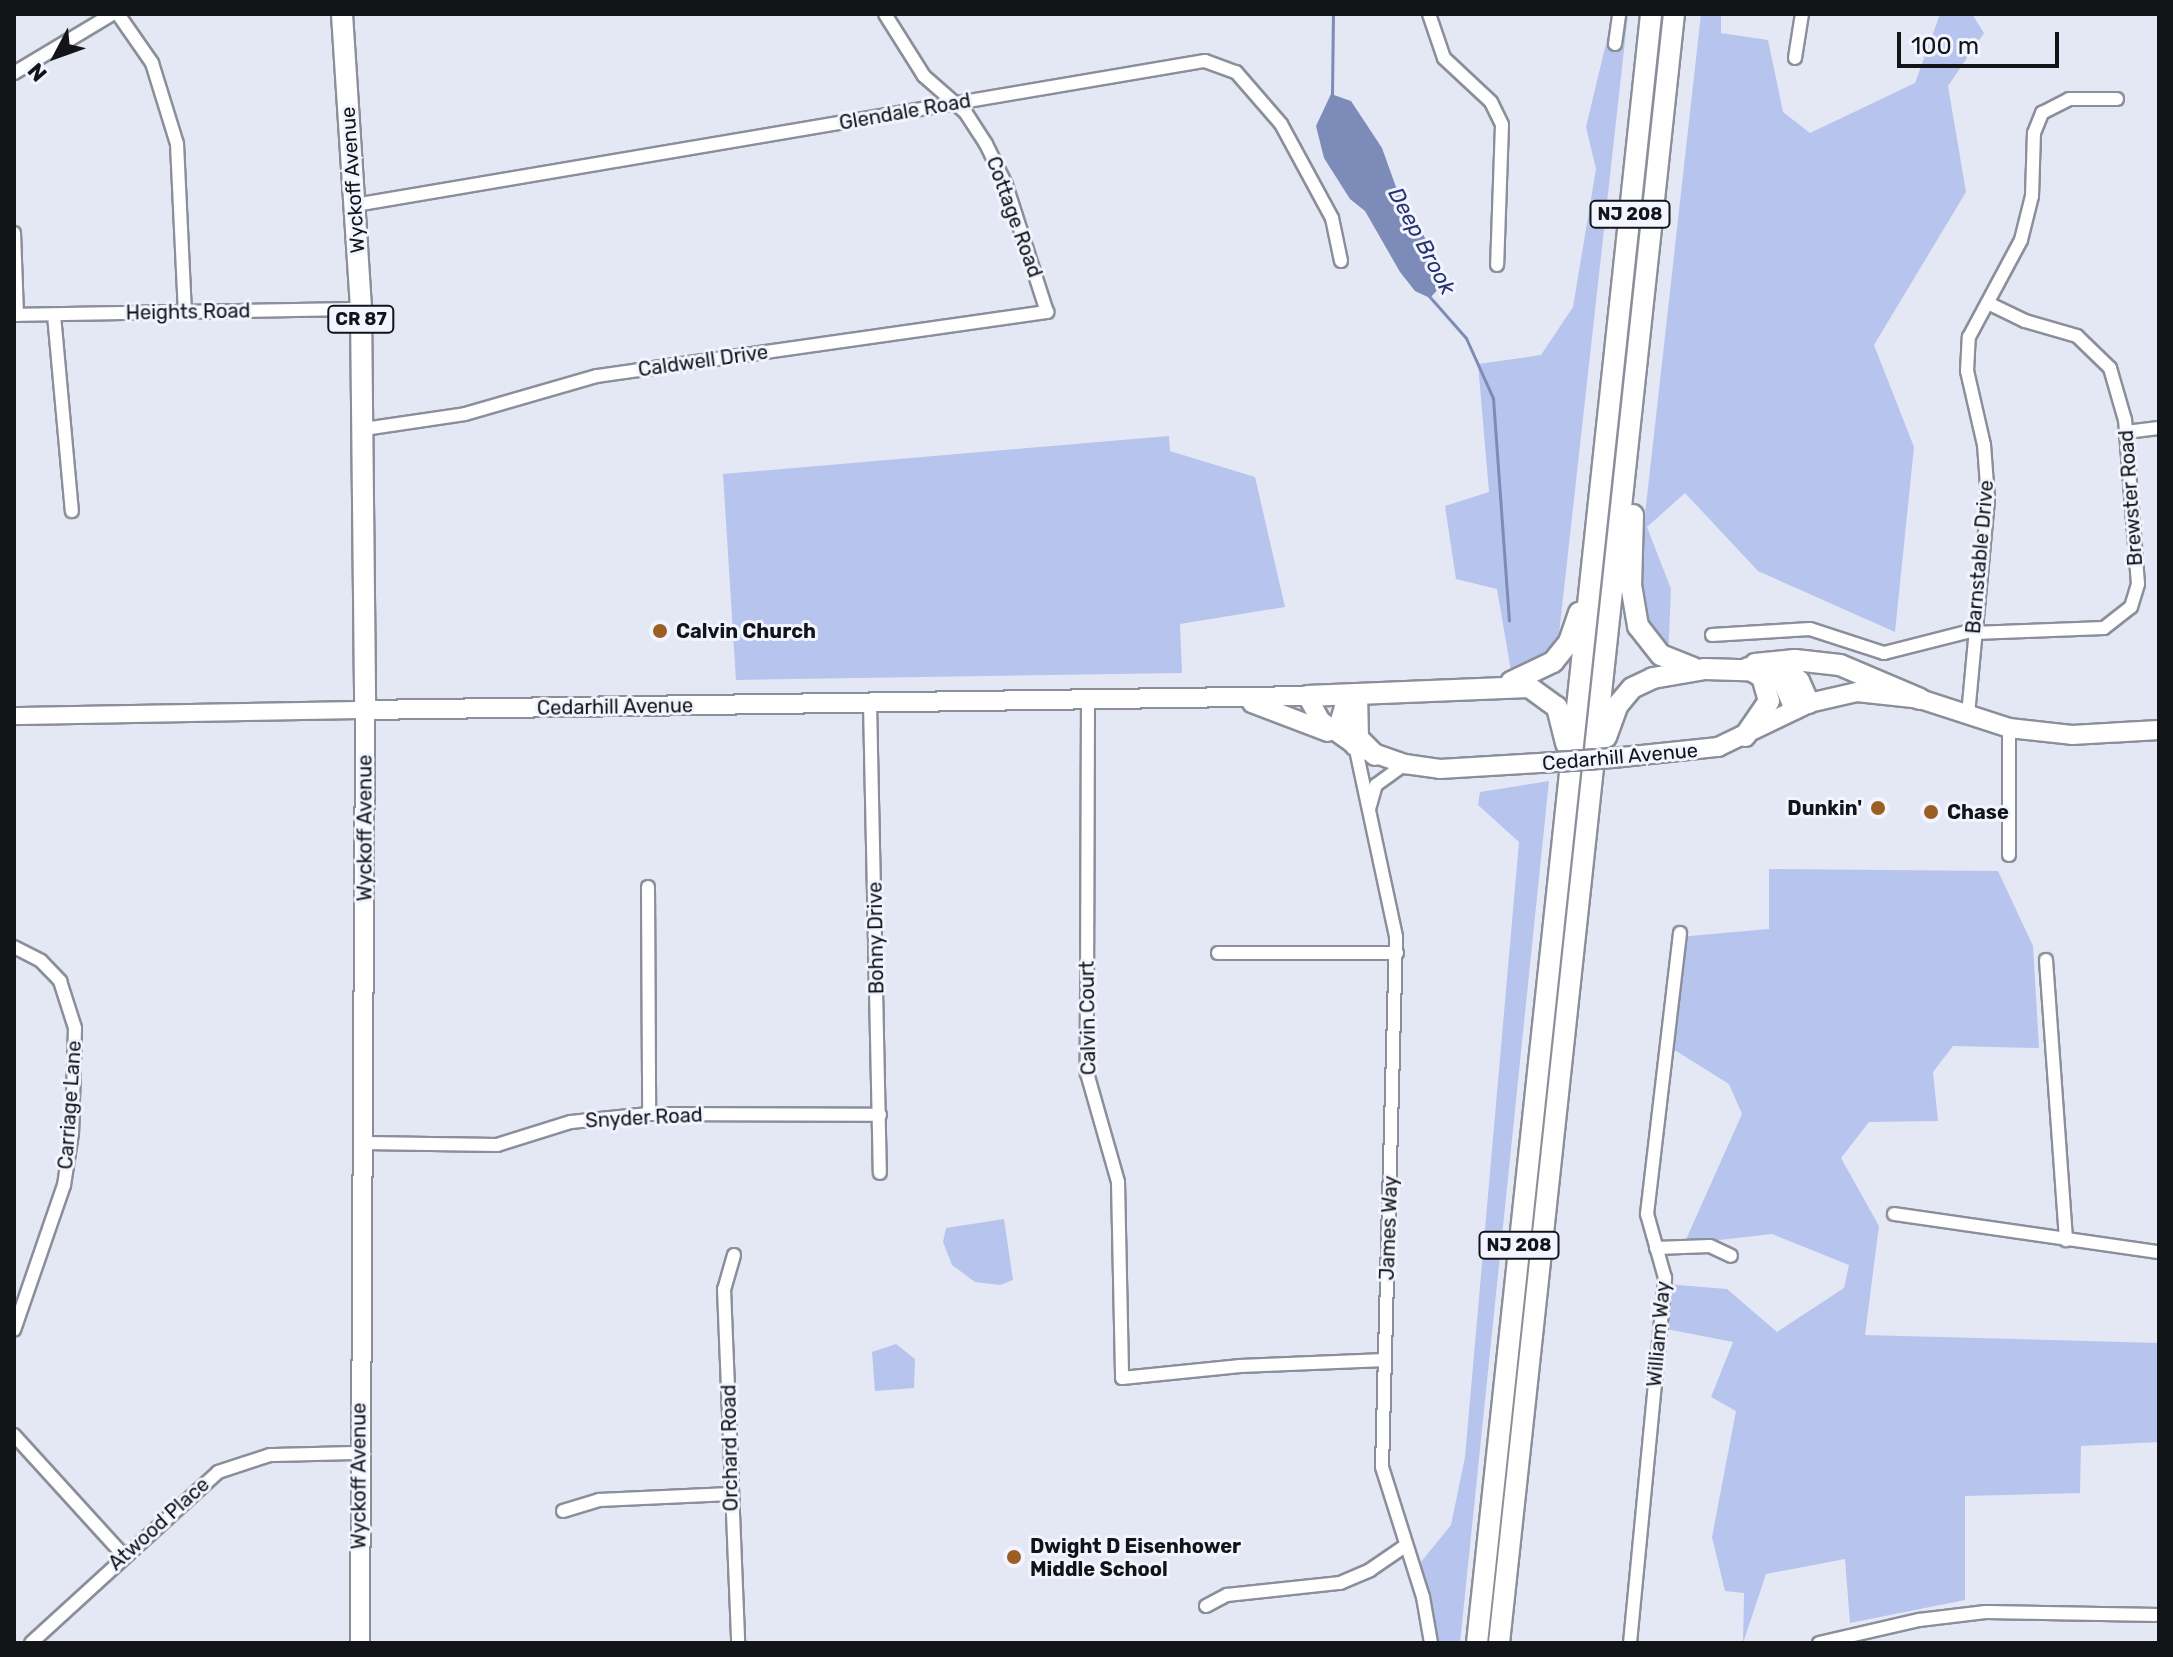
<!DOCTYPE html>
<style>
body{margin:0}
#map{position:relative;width:2173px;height:1657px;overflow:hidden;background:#e4e8f4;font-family:Rubik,sans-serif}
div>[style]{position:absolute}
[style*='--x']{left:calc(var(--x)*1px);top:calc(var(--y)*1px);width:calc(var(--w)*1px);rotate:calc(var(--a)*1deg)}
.green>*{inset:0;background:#b7c4ee}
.water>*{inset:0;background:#7d8bb8}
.stream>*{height:3px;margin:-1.5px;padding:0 1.5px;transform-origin:1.5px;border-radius:1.5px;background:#7d8bb8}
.roads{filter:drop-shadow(2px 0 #8b8f99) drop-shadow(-2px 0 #8b8f99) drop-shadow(0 2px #8b8f99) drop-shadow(0 -2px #8b8f99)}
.minor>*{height:12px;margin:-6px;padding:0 6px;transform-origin:6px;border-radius:6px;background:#fff}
.tertiary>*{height:16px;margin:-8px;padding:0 8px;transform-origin:8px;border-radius:8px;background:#fff}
.secondary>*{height:18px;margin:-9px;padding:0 9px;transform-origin:9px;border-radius:9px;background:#fff}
.primary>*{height:20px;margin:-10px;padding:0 10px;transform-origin:10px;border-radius:10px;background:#fff}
.trunk>*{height:20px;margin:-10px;padding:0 10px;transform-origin:10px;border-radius:10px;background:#fff}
.bridges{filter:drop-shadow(2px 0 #8b8f99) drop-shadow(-2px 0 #8b8f99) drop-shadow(0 2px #8b8f99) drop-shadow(0 -2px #8b8f99)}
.secondary-bridge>*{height:18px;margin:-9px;padding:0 9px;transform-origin:9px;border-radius:9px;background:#fff}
.dots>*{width:22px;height:22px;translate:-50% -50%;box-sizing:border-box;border:4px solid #f2f5ff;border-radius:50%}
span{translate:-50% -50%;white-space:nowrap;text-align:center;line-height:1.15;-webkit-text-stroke:6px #f2f5ff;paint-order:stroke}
.shield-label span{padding:2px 6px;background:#f2f5ff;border:2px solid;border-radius:6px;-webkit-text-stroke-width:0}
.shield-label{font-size:18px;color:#131418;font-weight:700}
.street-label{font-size:20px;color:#131418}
.poi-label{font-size:20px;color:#131418;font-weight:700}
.left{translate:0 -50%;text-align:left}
.right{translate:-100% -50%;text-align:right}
.water-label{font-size:22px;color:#27336c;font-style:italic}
.frame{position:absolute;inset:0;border:16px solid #131418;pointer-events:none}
.north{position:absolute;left:16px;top:16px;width:80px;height:80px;-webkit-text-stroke:6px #f2f5ff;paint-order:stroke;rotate:229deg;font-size:22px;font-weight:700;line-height:32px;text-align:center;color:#131418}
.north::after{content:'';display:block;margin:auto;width:28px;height:36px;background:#131418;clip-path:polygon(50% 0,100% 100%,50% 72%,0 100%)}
.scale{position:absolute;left:1897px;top:32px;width:162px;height:36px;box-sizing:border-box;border:4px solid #131418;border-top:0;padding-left:10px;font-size:24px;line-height:28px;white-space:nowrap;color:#131418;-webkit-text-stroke:6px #f2f5ff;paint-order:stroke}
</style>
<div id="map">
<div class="green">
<div style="clip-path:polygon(1613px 14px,1628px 14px,1557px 652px,1511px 671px,1497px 589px,1456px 579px,1445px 506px,1489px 492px,1478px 364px,1541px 355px,1573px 307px,1596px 169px,1586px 127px)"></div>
<div style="clip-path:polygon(1701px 14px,1721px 14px,1721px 33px,1768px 40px,1783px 112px,1810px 133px,1915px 83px,1940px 14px,1972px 14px,1984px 33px,1948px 86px,1966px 192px,1874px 345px,1914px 447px,1895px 632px,1758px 571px,1685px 493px,1647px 527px,1671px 589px,1668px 660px,1633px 622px)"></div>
<div style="clip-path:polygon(1169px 436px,1170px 451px,1255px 477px,1285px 607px,1180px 624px,1182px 673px,736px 680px,723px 474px)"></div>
<div style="clip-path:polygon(1549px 781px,1460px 1643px,1439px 1643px,1421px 1562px,1451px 1525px,1465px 1457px,1519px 842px,1478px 805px,1480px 792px)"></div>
<div style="clip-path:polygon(1769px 869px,1998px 871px,2033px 946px,2039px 1048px,1953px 1046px,1933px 1072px,1938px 1121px,1869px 1122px,1841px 1158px,1879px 1226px,1865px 1335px,2159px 1343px,2159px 1442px,2081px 1446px,2080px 1493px,1965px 1496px,1965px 1600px,1850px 1623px,1845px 1559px,1766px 1574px,1743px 1643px,1744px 1593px,1725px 1591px,1712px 1537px,1736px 1411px,1711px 1397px,1733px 1342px,1661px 1328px,1666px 1284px,1727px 1289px,1777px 1332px,1844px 1288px,1849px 1265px,1772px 1234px,1684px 1244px,1742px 1114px,1729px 1084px,1668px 1046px,1678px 937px,1769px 929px)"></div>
<div style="clip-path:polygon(1004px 1219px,1013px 1280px,1000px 1285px,975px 1282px,952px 1265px,943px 1242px,946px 1228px)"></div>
<div style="clip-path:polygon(896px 1344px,915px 1359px,914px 1388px,875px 1391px,872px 1352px)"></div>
</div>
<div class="water">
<div style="clip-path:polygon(1331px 94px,1351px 101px,1382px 148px,1396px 187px,1433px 252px,1440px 287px,1430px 298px,1415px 291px,1400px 272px,1365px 211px,1350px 199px,1324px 158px,1316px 126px)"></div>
</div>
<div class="stream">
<div style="--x:1332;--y:95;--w:81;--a:-89.3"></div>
<div style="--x:1429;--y:296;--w:56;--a:48.6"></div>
<div style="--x:1466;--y:338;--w:66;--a:65.8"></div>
<div style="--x:1493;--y:398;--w:223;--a:85.9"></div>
</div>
<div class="roads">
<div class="minor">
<div style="--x:118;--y:14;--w:60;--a:55.2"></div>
<div style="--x:152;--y:63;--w:85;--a:72.8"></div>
<div style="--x:177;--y:144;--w:168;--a:87.3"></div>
<div style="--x:1429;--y:14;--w:46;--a:71.2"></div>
<div style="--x:1444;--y:58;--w:64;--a:43.1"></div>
<div style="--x:1491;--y:102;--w:25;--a:64"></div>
<div style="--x:1502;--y:125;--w:140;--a:92"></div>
<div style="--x:1615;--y:44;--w:30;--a:-82"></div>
<div style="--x:1795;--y:58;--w:45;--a:-81"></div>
<div style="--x:14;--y:73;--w:114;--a:-31"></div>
<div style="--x:355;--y:205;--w:862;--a:-9.62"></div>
<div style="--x:1205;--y:61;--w:33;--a:20"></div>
<div style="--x:1236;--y:72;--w:69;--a:49.1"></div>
<div style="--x:1281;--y:124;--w:107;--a:61.5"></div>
<div style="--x:1332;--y:218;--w:44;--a:78.2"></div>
<div style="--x:14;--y:233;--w:82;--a:87.9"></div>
<div style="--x:14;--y:315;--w:347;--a:-1"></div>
<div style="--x:54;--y:315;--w:197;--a:84.8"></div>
<div style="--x:364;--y:429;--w:102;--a:-8.4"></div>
<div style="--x:465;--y:414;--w:137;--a:-16.1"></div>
<div style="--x:597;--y:376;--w:455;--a:-8.1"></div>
<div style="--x:1047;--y:312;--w:133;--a:-107.9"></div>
<div style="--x:1006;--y:185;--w:46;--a:-116"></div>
<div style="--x:986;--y:144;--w:38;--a:-123"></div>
<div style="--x:965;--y:112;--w:55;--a:-138.7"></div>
<div style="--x:924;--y:76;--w:73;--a:-122.2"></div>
<div style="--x:2126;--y:432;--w:33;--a:-7"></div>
<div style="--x:1974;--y:633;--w:130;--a:-2.2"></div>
<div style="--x:2104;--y:628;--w:34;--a:-38"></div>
<div style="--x:2131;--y:607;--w:24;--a:-73"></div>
<div style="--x:2138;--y:584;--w:165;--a:-94.5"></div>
<div style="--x:2125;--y:420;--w:54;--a:-106.1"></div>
<div style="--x:2110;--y:368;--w:46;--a:-135.9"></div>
<div style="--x:2077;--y:336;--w:54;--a:-163.9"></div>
<div style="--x:2025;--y:321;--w:41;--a:-154.1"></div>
<div style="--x:1712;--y:635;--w:98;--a:-3.5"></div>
<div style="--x:1810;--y:629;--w:78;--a:18"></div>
<div style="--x:1884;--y:653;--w:94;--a:-14.2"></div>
<div style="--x:1088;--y:701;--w:372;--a:90.2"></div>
<div style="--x:1087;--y:1073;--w:113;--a:74.1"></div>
<div style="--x:1118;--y:1182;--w:196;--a:88.8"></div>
<div style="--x:1122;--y:1378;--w:119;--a:-5.8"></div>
<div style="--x:1240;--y:1366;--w:145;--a:-2.4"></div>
<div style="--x:870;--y:703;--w:470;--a:88.8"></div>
<div style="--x:1968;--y:715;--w:217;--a:-84.7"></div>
<div style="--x:1988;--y:499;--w:54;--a:-94.2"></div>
<div style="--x:1984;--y:445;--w:76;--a:-102.9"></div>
<div style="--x:1967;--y:371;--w:34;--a:-87"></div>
<div style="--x:1969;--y:337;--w:110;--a:-61.8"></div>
<div style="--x:2021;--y:240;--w:45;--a:-76"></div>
<div style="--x:2032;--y:196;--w:63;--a:-88.2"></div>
<div style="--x:2034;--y:133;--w:22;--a:-68"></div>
<div style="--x:2042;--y:113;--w:30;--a:-27"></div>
<div style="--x:2069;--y:99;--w:48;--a:0"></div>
<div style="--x:2009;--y:728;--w:127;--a:90"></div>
<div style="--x:1355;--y:745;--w:196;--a:77.9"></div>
<div style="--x:1396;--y:937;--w:530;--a:91.51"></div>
<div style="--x:1382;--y:1467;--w:136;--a:72.5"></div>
<div style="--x:1423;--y:1597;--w:47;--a:80.1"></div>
<div style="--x:1369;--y:809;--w:25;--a:-74"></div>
<div style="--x:1376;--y:785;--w:36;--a:-36"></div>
<div style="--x:648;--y:887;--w:227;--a:89.7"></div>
<div style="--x:14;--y:947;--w:30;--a:27"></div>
<div style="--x:41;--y:961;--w:28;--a:46"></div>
<div style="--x:60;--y:981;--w:49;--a:72.3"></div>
<div style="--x:75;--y:1028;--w:105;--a:91.6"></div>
<div style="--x:72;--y:1133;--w:53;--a:98.7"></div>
<div style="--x:64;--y:1185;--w:153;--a:109"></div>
<div style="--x:1218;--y:953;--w:179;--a:0"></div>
<div style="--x:2046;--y:960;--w:281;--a:85.9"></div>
<div style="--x:364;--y:1143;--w:133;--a:0.9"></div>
<div style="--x:497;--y:1145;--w:77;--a:-17.3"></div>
<div style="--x:571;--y:1122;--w:78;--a:-5.9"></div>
<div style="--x:649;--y:1114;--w:231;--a:0.2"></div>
<div style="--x:1894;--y:1214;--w:268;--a:8.2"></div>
<div style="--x:1656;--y:1248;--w:54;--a:-2.1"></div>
<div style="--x:1710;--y:1246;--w:23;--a:25"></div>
<div style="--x:734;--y:1255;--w:35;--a:106"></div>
<div style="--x:724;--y:1289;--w:354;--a:87.7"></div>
<div style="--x:14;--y:1435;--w:164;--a:47.7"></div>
<div style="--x:563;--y:1511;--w:38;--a:-17"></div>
<div style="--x:599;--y:1500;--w:131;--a:-2.6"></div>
<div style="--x:1206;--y:1606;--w:24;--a:-28"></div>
<div style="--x:1227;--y:1595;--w:114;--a:-6.1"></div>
<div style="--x:1340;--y:1583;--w:33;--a:-23"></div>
<div style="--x:1370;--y:1570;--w:42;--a:-34.4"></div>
<div style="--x:31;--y:1643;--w:253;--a:-42.4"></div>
<div style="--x:218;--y:1472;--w:55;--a:-18.1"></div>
<div style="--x:270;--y:1455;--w:88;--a:-1.3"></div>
<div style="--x:1630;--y:1643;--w:367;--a:-84.5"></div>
<div style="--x:1665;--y:1278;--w:66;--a:-105.7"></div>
<div style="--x:1647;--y:1214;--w:283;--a:-83.3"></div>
<div style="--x:1819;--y:1643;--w:103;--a:-13"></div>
<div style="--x:1919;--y:1620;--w:67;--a:-6.8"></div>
<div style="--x:1986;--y:1612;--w:173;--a:1"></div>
</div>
<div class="tertiary">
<div style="--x:14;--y:716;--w:351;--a:-1"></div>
</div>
<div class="secondary">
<div style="--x:1252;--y:703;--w:81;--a:20.9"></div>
<div style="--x:1362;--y:749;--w:46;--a:19.2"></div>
<div style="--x:1405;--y:764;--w:35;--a:8"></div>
<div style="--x:1440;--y:769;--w:116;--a:-3.5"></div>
<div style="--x:1613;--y:758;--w:106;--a:-6"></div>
<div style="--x:1718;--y:747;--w:101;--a:-25.8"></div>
<div style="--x:1809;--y:703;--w:49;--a:-12.9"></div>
<div style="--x:1857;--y:692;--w:63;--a:6.3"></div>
<div style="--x:1920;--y:699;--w:94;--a:18"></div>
<div style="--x:2009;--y:728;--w:63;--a:6.3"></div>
<div style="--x:2072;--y:735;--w:87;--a:-3.3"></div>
<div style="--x:360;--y:1643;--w:933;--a:-89.69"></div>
<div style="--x:365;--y:710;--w:942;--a:-0.85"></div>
<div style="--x:1307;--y:696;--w:29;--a:61"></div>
<div style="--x:1321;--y:721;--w:42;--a:35.2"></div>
</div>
<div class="primary">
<div style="--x:342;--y:14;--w:296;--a:86.3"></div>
<div style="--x:361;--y:309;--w:401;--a:89.4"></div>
</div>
<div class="trunk">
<div style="--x:1633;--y:515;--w:70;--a:91.6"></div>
<div style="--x:1631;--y:585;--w:42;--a:80.3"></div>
<div style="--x:1638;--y:626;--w:37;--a:52"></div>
<div style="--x:1661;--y:655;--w:35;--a:22"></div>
<div style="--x:1779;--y:663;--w:27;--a:42"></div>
<div style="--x:1799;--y:681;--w:24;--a:66"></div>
<div style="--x:1755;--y:664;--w:40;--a:-5.7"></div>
<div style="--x:1795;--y:660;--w:45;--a:6.3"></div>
<div style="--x:1840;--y:665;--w:87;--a:23"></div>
<div style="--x:1511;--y:682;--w:47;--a:-25.5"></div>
<div style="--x:1553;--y:662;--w:26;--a:-51"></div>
<div style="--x:1569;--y:642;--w:31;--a:-71"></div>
<div style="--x:1357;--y:694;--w:44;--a:88.7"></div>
<div style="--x:1358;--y:738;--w:24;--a:45"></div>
<div style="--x:1307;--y:696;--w:222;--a:-2.3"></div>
<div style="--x:1529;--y:687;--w:34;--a:36"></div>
<div style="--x:1557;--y:707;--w:38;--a:76"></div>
<div style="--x:1745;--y:736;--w:42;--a:-55.6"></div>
<div style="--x:1769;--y:701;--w:25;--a:-106"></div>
<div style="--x:1762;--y:677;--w:17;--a:-149"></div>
<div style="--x:1606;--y:737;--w:33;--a:-70"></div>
<div style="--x:1617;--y:706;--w:23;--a:-50"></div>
<div style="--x:1632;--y:688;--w:23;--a:-25"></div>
<div style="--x:1653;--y:678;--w:53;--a:-9.8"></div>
<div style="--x:1705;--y:669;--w:65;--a:1.8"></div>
<div style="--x:1770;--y:671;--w:18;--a:41"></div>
<div style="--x:1784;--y:683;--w:28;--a:67"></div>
<div style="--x:1355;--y:745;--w:28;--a:-120"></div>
<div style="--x:1341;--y:721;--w:19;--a:-74"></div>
<div style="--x:1346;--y:703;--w:14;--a:-39"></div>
<div style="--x:1477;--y:1643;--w:1638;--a:-83.9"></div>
<div style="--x:1499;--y:1643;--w:1638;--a:-83.87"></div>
</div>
</div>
<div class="bridges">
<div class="secondary-bridge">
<div style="--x:1556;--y:762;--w:57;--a:-4"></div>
</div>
</div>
<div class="dots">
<div style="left:660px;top:631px;background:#9c5f23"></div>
<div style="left:1878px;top:808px;background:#9c5f23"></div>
<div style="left:1931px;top:812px;background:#9c5f23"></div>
<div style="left:1014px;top:1557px;background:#9c5f23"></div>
</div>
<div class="shield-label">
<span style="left:1630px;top:214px">NJ 208</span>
<span style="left:361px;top:319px">CR 87</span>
<span style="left:1519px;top:1245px">NJ 208</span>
</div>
<div class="street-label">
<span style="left:905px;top:112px;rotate:-10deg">Glendale Road</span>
<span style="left:353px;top:180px;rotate:-94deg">Wyckoff Avenue</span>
<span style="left:1014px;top:217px;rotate:70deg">Cottage Road</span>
<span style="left:188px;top:312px;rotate:-1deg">Heights Road</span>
<span style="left:703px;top:361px;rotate:-8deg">Caldwell Drive</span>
<span style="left:2131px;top:498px;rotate:-94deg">Brewster Road</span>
<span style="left:1980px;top:557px;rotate:-85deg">Barnstable Drive</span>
<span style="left:615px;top:707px;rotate:-1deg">Cedarhill Avenue</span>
<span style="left:1620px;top:757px;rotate:-5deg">Cedarhill Avenue</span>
<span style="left:365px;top:828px;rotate:-90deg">Wyckoff Avenue</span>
<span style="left:876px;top:938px;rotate:-91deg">Bohny Drive</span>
<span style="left:1088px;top:1018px;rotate:-91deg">Calvin Court</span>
<span style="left:70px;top:1105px;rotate:-86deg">Carriage Lane</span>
<span style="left:644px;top:1118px;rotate:-3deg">Snyder Road</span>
<span style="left:1389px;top:1228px;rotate:-88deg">James Way</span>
<span style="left:1659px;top:1334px;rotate:-85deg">William Way</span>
<span style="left:730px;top:1448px;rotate:-91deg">Orchard Road</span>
<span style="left:359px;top:1476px;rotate:-90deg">Wyckoff Avenue</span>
<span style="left:159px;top:1524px;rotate:-42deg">Atwood Place</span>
</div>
<div class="poi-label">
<span class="left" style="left:676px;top:631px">Calvin Church</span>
<span class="right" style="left:1862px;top:808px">Dunkin'</span>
<span class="left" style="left:1947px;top:812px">Chase</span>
<span class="left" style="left:1030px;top:1558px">Dwight D Eisenhower<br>Middle School</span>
</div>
<div class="water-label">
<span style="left:1422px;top:241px;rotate:62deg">Deep Brook</span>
</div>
<div class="frame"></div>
<div class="north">N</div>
<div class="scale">100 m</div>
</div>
